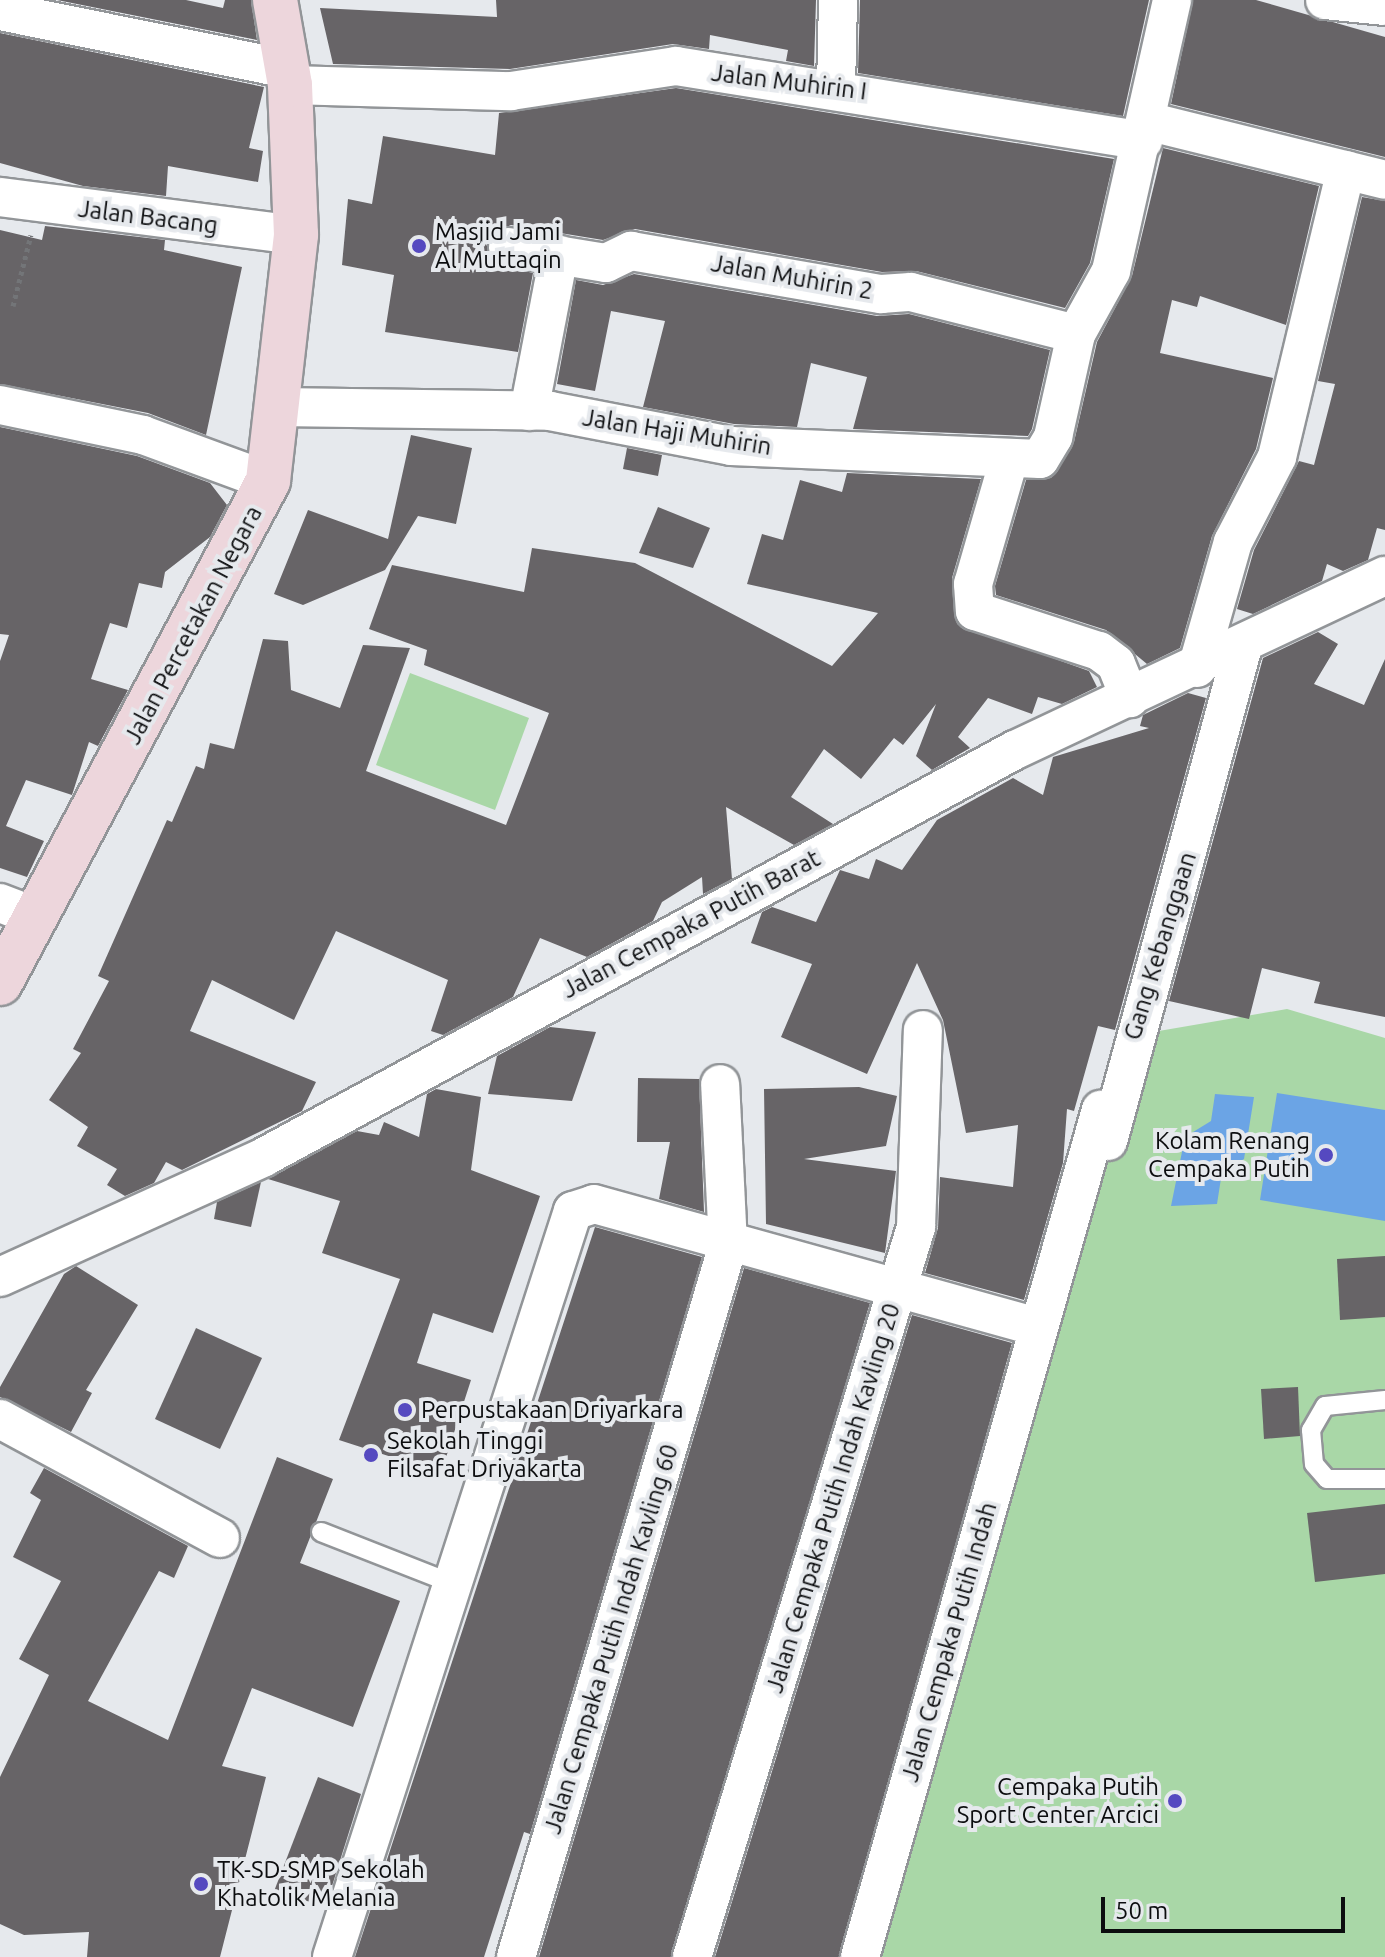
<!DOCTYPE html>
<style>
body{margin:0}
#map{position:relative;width:1385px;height:1957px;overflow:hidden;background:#e6e9ed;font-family:Ubuntu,sans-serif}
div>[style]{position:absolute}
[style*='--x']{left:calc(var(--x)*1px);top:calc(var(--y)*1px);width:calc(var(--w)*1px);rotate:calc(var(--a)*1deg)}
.green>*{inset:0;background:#a9d7a7}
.water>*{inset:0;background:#6ba4e5}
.building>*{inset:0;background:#676467}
.path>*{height:5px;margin-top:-2.5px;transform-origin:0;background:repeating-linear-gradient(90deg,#737578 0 4px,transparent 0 8px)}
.roads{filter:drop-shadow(2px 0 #929598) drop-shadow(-2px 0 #929598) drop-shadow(0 2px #929598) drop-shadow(0 -2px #929598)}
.lane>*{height:18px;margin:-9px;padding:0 9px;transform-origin:9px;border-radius:9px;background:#fff}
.street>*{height:38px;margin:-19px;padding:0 19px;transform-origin:19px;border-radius:19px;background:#fff}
.secondary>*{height:44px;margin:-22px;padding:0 22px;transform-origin:22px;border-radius:22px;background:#edd6dc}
.dots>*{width:22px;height:22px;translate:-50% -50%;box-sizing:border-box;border:4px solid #e6e9ed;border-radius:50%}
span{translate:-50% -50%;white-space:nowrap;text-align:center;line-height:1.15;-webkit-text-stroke:8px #e6e9ed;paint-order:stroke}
.street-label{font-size:24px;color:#0c0d0f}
.poi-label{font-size:24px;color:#0c0d0f}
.left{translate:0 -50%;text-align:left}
.right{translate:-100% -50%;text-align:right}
.scale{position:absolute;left:1101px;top:1897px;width:244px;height:36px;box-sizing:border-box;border:4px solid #0c0d0f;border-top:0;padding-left:10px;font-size:24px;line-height:28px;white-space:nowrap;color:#0c0d0f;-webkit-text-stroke:6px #e6e9ed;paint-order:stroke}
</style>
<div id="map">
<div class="green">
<div style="clip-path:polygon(410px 673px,529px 718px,495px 810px,376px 765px)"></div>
<div style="clip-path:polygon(1287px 1009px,1385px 1038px,1385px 1957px,867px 1957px,1041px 1334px,1153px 1032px)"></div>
</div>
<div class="water">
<div style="clip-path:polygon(1277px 1093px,1385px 1110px,1385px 1221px,1260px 1200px)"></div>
<div style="clip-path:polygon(1215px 1094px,1254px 1097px,1244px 1159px,1222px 1172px,1217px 1204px,1171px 1206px,1185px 1137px,1211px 1121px)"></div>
</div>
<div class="building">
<div style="clip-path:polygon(57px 0,186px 0,223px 8px,225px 0,251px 0,257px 40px)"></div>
<div style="clip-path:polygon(496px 0,816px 0,814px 66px,786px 61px,788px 50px,710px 35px,709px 49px,673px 44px,510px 69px,333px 64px,320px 8px,497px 17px)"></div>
<div style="clip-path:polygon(860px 0,1149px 0,1123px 116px,858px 73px)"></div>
<div style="clip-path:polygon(1193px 0,1256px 0,1385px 37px,1385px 157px,1171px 104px)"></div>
<div style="clip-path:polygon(0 33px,264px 87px,249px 148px,263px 151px,258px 182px,168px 166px,166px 196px,83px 186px,0 163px)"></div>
<div style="clip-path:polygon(676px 88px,1114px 159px,1090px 263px,1065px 308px,916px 271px,882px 272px,635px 229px,603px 240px,511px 225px,492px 233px,486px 244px,495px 264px,533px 273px,518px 352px,385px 332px,394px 275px,342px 265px,348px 199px,372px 204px,383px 136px,495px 155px,499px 113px)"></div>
<div style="clip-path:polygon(1163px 148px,1319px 186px,1286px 325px,1200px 296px,1197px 307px,1172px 300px,1160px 353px,1273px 378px,1256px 449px,1212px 536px,1180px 648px,1147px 664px,1106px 630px,996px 595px,995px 586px,1026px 480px,1051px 478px,1074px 442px,1097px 342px,1132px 276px)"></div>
<div style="clip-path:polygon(1362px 197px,1385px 201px,1385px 530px,1377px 528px,1368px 560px,1343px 571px,1327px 564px,1322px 581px,1253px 614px,1237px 609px,1254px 550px,1299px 461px,1314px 465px,1335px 384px,1318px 381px)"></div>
<div style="clip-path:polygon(45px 226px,165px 240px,164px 250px,242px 267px,206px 435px,148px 413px,0 384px,0 230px,42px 240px)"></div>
<div style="clip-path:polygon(634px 274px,877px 316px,909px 314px,1050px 350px,1032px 429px,1028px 436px,853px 429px,867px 377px,811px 363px,797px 427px,734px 424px,643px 407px,665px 321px,611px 311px,595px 391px,557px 384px,576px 280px,603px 285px)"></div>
<div style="clip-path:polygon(0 427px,137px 456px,210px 483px,227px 505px,210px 537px,165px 572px,162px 588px,139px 583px,127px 628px,110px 623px,91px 679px,128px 690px,98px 746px,89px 742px,72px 795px,26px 780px,6px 826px,44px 841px,27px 877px,0 868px,0 661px,9px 635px,0 634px)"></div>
<div style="clip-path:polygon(411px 435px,472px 448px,456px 524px,418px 516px,385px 570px,303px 605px,274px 594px,308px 510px,388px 539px)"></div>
<div style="clip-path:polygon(627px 448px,662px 455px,658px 476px,623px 469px)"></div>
<div style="clip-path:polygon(847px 473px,981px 479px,952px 578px,957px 624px,1089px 671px,1097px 687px,1062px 704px,1038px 697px,1032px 714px,988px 698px,958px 737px,970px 748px,932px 770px,916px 756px,936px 704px,903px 745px,894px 738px,861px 779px,824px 749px,791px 797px,833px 824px,794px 845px,726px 807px,732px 879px,703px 894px,702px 877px,662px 902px,653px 921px,587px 957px,540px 938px,513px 997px,443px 1035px,431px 1031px,448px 980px,336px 931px,294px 1020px,212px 980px,190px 1031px,316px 1082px,302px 1111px,182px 1170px,166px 1162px,154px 1183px,125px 1196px,107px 1185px,117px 1169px,77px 1146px,88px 1127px,49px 1100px,81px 1053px,73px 1049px,109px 981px,98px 976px,167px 820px,172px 822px,196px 766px,204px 769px,210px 743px,234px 749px,263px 639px,288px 641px,291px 690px,340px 708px,363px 645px,410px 648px,366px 771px,506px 825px,549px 713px,424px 665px,427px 650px,369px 629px,392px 565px,524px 592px,532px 548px,635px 563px,832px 666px,878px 613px,747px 584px,762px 534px,783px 540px,800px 480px,842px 492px)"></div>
<div style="clip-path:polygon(658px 507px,710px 528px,693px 568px,639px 553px)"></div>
<div style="clip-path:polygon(1318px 632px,1338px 644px,1314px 684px,1364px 705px,1385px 659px,1385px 1017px,1314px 1003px,1320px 982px,1262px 968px,1249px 1019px,1169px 1001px,1263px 658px)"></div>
<div style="clip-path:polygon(1188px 693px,1206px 698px,1115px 1030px,1098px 1026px,1074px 1111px,1067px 1109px,1063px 1163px,1024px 1300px,925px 1273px,938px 1228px,940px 1177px,1013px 1187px,1018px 1125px,966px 1133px,943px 1020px,917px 963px,867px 1074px,781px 1037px,812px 964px,751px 943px,762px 912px,772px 907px,816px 922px,840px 870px,869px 879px,876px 859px,902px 870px,937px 820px,1013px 778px,1043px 795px,1053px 757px,1149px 728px,1140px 726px,1143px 715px)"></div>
<div style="clip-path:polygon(550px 1027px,596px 1032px,572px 1101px,488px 1094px,497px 1056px)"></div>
<div style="clip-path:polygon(638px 1078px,699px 1079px,704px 1212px,659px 1199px,670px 1142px,637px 1142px)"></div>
<div style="clip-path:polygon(859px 1087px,897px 1096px,886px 1146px,804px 1159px,896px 1171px,885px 1253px,766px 1224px,764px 1089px)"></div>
<div style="clip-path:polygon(436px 1089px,481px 1097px,471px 1170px,540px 1196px,493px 1333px,433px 1313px,417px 1363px,471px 1380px,441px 1473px,339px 1440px,400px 1279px,322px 1253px,340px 1201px,268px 1179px,357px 1131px,379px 1135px,384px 1122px,419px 1137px,427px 1094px)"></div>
<div style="clip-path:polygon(261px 1182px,251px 1227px,214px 1219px,217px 1202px)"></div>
<div style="clip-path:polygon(595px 1227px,702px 1257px,530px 1834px,524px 1832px,484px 1957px,355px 1957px)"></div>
<div style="clip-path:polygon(1385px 1256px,1385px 1317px,1340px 1320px,1337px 1259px)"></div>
<div style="clip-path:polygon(76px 1266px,138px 1305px,86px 1390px,92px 1393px,71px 1432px,0 1397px,0 1387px,64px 1274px)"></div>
<div style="clip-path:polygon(744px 1268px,870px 1303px,671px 1957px,539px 1957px)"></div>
<div style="clip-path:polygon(912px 1315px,1012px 1343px,839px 1957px,715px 1957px)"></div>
<div style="clip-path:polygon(196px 1328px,262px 1358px,220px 1449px,155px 1419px)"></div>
<div style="clip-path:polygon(1298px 1387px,1300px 1436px,1264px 1439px,1261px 1389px)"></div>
<div style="clip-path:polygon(277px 1457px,333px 1479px,300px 1563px,400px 1601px,353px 1727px,252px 1688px,222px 1766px,266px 1777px,220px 1957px,87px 1957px,89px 1932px,24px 1935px,0 1924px,0 1777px,49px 1675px,19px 1659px,61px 1581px,13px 1557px,41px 1500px,30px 1493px,44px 1468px,188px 1546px,174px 1578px,159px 1571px,88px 1701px,168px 1740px)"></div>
<div style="clip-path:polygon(1385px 1504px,1385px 1574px,1315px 1582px,1307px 1513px)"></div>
<div style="clip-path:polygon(318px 1777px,361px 1794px,326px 1905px,273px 1894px)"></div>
</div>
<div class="path">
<div style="--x:13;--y:306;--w:73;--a:-75.8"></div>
</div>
<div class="roads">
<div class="lane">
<div style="--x:1385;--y:1400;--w:60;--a:174.3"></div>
<div style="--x:1325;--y:1406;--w:28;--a:120"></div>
<div style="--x:1311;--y:1430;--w:34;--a:85"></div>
<div style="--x:1314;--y:1464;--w:20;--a:49"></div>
<div style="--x:1327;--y:1479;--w:58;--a:0"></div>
<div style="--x:321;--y:1532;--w:140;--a:21.4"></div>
</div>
<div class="street">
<div style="--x:1325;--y:0;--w:60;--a:5.7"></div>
<div style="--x:0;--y:11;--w:293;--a:11.4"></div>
<div style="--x:290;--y:85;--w:221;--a:1.6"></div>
<div style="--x:511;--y:91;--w:167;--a:-8.6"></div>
<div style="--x:676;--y:66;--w:473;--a:9.1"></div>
<div style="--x:836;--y:88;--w:88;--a:-88.7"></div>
<div style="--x:1147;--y:121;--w:245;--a:13.9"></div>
<div style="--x:0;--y:197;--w:298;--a:7.3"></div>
<div style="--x:508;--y:247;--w:99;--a:9.3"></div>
<div style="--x:606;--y:263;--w:28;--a:-26"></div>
<div style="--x:631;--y:251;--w:254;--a:9.8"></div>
<div style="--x:881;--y:294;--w:30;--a:-4"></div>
<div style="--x:911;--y:292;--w:170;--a:14.3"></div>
<div style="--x:0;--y:405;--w:146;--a:11.8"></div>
<div style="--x:143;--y:435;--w:133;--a:20.2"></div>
<div style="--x:278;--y:407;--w:272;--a:0.8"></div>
<div style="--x:550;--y:411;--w:184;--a:10.9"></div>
<div style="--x:731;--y:446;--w:309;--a:2.4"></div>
<div style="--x:1040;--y:459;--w:26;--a:-59"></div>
<div style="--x:1053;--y:437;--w:106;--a:-77.4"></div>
<div style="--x:1076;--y:334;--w:72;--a:-60.9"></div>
<div style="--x:1111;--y:271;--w:278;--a:-77.3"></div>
<div style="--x:529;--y:411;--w:159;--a:-79.1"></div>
<div style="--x:1008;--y:463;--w:126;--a:106.1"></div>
<div style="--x:973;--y:584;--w:27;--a:86"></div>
<div style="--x:975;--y:611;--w:130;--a:17.9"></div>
<div style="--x:1099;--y:651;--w:21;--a:37"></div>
<div style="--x:1116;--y:664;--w:37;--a:68"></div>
<div style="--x:1197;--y:668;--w:131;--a:-74.1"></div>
<div style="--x:1233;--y:542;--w:96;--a:-62.6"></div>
<div style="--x:1277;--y:457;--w:295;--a:-76.5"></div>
<div style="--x:0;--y:903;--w:36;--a:21"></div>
<div style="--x:1108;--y:1141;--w:513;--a:-74.74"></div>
<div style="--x:0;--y:1277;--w:290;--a:-24.4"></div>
<div style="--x:264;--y:1157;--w:854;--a:-28.46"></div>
<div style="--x:1015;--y:750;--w:409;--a:-25.2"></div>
<div style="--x:0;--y:1419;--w:250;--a:28.4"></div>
<div style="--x:332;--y:1957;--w:784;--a:-72.1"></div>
<div style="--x:573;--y:1211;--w:22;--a:-18"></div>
<div style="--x:594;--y:1204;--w:461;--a:15.5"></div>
<div style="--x:516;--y:1957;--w:743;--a:-73.42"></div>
<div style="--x:728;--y:1245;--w:161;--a:-92.8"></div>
<div style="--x:692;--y:1957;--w:764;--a:-72.94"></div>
<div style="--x:916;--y:1227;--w:197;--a:-88"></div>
<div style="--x:860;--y:1957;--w:881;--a:-74.12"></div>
</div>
<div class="secondary">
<div style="--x:0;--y:983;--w:569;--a:-61.9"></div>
<div style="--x:268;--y:481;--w:248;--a:-83.5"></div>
<div style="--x:296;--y:235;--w:150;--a:-92.3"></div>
<div style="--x:290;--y:85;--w:86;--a:-100"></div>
</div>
</div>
<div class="dots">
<div style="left:419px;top:246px;background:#5549c0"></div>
<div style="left:1326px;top:1155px;background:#5549c0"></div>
<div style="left:405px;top:1410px;background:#5549c0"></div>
<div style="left:371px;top:1455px;background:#5549c0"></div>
<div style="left:1175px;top:1801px;background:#5549c0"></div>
<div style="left:201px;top:1884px;background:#5549c0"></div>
</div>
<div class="street-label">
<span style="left:789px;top:82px;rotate:7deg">Jalan Muhirin I</span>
<span style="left:148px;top:217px;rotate:7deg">Jalan Bacang</span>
<span style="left:792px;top:277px;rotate:10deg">Jalan Muhirin 2</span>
<span style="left:677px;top:432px;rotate:9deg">Jalan Haji Muhirin</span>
<span style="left:193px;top:625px;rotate:-62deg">Jalan Percetakan Negara</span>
<span style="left:691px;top:924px;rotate:-28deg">Jalan Cempaka Putih Barat</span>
<span style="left:1160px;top:946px;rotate:-73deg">Gang Kebanggaan</span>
<span style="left:833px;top:1498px;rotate:-73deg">Jalan Cempaka Putih Indah Kavling 20</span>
<span style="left:611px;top:1639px;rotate:-73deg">Jalan Cempaka Putih Indah Kavling 60</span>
<span style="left:949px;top:1642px;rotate:-74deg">Jalan Cempaka Putih Indah</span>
</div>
<div class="poi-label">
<span class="left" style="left:435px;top:246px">Masjid Jami<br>Al Muttaqin</span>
<span class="right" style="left:1310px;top:1155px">Kolam Renang<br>Cempaka Putih</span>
<span class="left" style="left:421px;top:1410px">Perpustakaan Driyarkara</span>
<span class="left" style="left:387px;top:1455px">Sekolah Tinggi<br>Filsafat Driyakarta</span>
<span class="right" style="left:1159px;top:1801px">Cempaka Putih<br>Sport Center Arcici</span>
<span class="left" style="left:217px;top:1884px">TK-SD-SMP Sekolah<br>Khatolik Melania</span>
</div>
<div class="scale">50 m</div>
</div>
